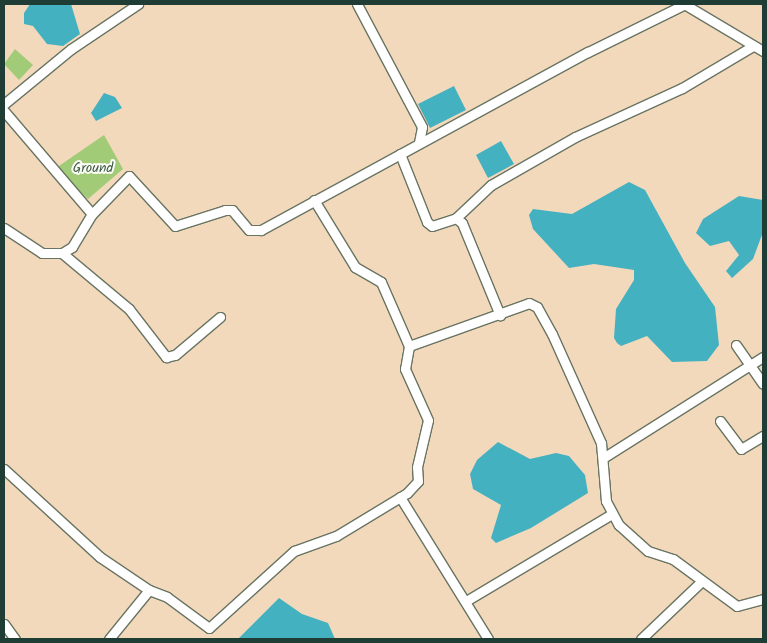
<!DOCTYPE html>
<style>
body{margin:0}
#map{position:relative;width:767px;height:643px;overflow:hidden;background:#f3d9bb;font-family:Kalam,sans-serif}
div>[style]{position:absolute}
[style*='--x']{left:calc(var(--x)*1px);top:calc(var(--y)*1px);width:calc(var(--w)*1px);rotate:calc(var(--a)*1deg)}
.green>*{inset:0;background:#a1cb77}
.water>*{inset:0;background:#44b1c1}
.roads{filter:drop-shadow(1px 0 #697463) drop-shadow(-1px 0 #697463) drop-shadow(0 1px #697463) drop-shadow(0 -1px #697463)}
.minor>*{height:9px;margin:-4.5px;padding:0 4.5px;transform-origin:4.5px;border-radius:4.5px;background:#fff}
span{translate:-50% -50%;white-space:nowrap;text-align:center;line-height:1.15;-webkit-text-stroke:4px #fdfcf7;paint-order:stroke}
.park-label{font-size:14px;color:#406045}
.frame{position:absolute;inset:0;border:5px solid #1f3d34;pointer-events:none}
</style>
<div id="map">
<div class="green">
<div style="clip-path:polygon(15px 49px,33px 65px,19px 80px,4px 64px)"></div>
<div style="clip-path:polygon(104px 135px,123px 169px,88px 199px,56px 168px)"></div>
</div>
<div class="water">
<div style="clip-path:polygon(30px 4px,71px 4px,80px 34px,63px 46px,47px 44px,33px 26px,24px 24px,24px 13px)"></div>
<div style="clip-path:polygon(454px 86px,466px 110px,430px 128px,418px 104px)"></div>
<div style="clip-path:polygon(104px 93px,115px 97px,122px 108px,96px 121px,91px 113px)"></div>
<div style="clip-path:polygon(501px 141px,514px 164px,488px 178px,476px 155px)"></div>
<div style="clip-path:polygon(629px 182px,645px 190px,685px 263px,715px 307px,719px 345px,707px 361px,672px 362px,647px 336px,621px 346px,617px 343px,614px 338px,616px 309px,634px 280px,634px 270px,594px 264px,569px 268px,533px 229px,529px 215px,533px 209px,572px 214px)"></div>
<div style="clip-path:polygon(739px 196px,763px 200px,763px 232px,753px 259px,732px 278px,726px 271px,739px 255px,729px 241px,710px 246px,696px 233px,703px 219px)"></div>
<div style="clip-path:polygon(498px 442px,530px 459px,556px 453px,569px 456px,585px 475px,588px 493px,531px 528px,496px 543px,491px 538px,501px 505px,473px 489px,470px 474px,477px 460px)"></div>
<div style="clip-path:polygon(279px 598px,302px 614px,328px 623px,335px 639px,238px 639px)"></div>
</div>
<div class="roads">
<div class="minor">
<div style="--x:357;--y:4;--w:139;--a:62.1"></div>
<div style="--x:422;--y:127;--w:15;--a:101"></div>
<div style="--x:684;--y:4;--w:92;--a:30.7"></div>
<div style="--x:4;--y:104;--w:87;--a:-39.4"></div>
<div style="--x:71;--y:49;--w:81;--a:-33.9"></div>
<div style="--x:4;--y:111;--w:135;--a:49.5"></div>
<div style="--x:400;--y:154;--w:73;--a:68.3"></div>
<div style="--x:427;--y:222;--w:6;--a:39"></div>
<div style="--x:432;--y:226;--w:25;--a:-18"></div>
<div style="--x:456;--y:218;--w:8;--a:40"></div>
<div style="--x:462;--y:223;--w:100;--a:67.6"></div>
<div style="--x:314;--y:200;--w:79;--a:58.5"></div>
<div style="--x:355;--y:267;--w:30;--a:30"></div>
<div style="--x:381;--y:282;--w:70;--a:66.4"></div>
<div style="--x:456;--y:218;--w:48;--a:-43.3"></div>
<div style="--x:491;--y:185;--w:97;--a:-29.7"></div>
<div style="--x:575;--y:137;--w:118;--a:-24.6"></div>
<div style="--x:682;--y:88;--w:82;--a:-30.6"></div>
<div style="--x:4;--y:228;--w:45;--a:33.3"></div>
<div style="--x:42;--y:253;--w:20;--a:0"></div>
<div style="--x:62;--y:253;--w:12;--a:-31"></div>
<div style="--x:72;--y:247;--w:39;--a:-59"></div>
<div style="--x:92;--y:214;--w:53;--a:-45.8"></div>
<div style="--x:129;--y:176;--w:68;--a:47.4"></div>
<div style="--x:175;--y:226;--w:52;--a:-17.7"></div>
<div style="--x:225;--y:210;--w:7;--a:0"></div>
<div style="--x:232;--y:210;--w:26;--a:50"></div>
<div style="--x:249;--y:230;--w:12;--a:0"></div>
<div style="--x:261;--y:230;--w:372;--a:-28.6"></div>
<div style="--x:588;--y:52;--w:108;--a:-26.3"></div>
<div style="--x:62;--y:253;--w:87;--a:39.9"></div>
<div style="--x:129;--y:309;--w:61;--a:52.4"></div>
<div style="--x:166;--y:357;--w:9;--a:-13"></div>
<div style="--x:175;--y:355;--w:59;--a:-40.2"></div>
<div style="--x:736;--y:345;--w:47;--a:55.3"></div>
<div style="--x:720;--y:421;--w:35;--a:53"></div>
<div style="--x:741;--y:449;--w:26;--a:-31"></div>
<div style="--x:603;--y:458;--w:189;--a:-32.3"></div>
<div style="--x:4;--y:469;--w:130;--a:42.5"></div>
<div style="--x:100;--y:557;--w:59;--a:34"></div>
<div style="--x:400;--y:497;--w:167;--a:58.2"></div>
<div style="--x:466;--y:601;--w:170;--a:-30.8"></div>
<div style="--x:4;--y:624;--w:19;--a:54"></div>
<div style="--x:109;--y:639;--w:63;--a:-50.8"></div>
<div style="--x:149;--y:590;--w:19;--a:21"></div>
<div style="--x:167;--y:597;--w:52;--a:36.4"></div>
<div style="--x:209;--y:628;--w:115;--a:-42.2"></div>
<div style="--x:294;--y:551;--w:45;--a:-19.7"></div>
<div style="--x:336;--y:536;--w:83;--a:-31.2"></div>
<div style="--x:407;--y:493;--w:16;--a:-47"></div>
<div style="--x:418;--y:481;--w:14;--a:-94"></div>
<div style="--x:417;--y:467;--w:48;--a:-76.8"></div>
<div style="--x:428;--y:420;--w:56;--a:-114.3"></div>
<div style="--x:405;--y:369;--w:23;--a:-80"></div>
<div style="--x:409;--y:346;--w:127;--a:-19.7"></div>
<div style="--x:529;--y:303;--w:9;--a:27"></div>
<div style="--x:537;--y:307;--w:31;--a:61"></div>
<div style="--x:552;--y:334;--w:120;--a:65.8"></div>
<div style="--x:601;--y:443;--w:58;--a:85.1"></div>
<div style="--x:606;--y:501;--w:27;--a:62"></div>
<div style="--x:619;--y:525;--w:39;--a:42"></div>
<div style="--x:648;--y:551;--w:26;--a:18"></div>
<div style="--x:673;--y:559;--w:79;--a:36.3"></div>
<div style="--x:737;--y:606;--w:27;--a:-15"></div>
<div style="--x:641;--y:639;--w:84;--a:-43.6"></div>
</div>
</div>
<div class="park-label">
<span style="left:93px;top:168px">Ground</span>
</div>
<div class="frame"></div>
</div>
